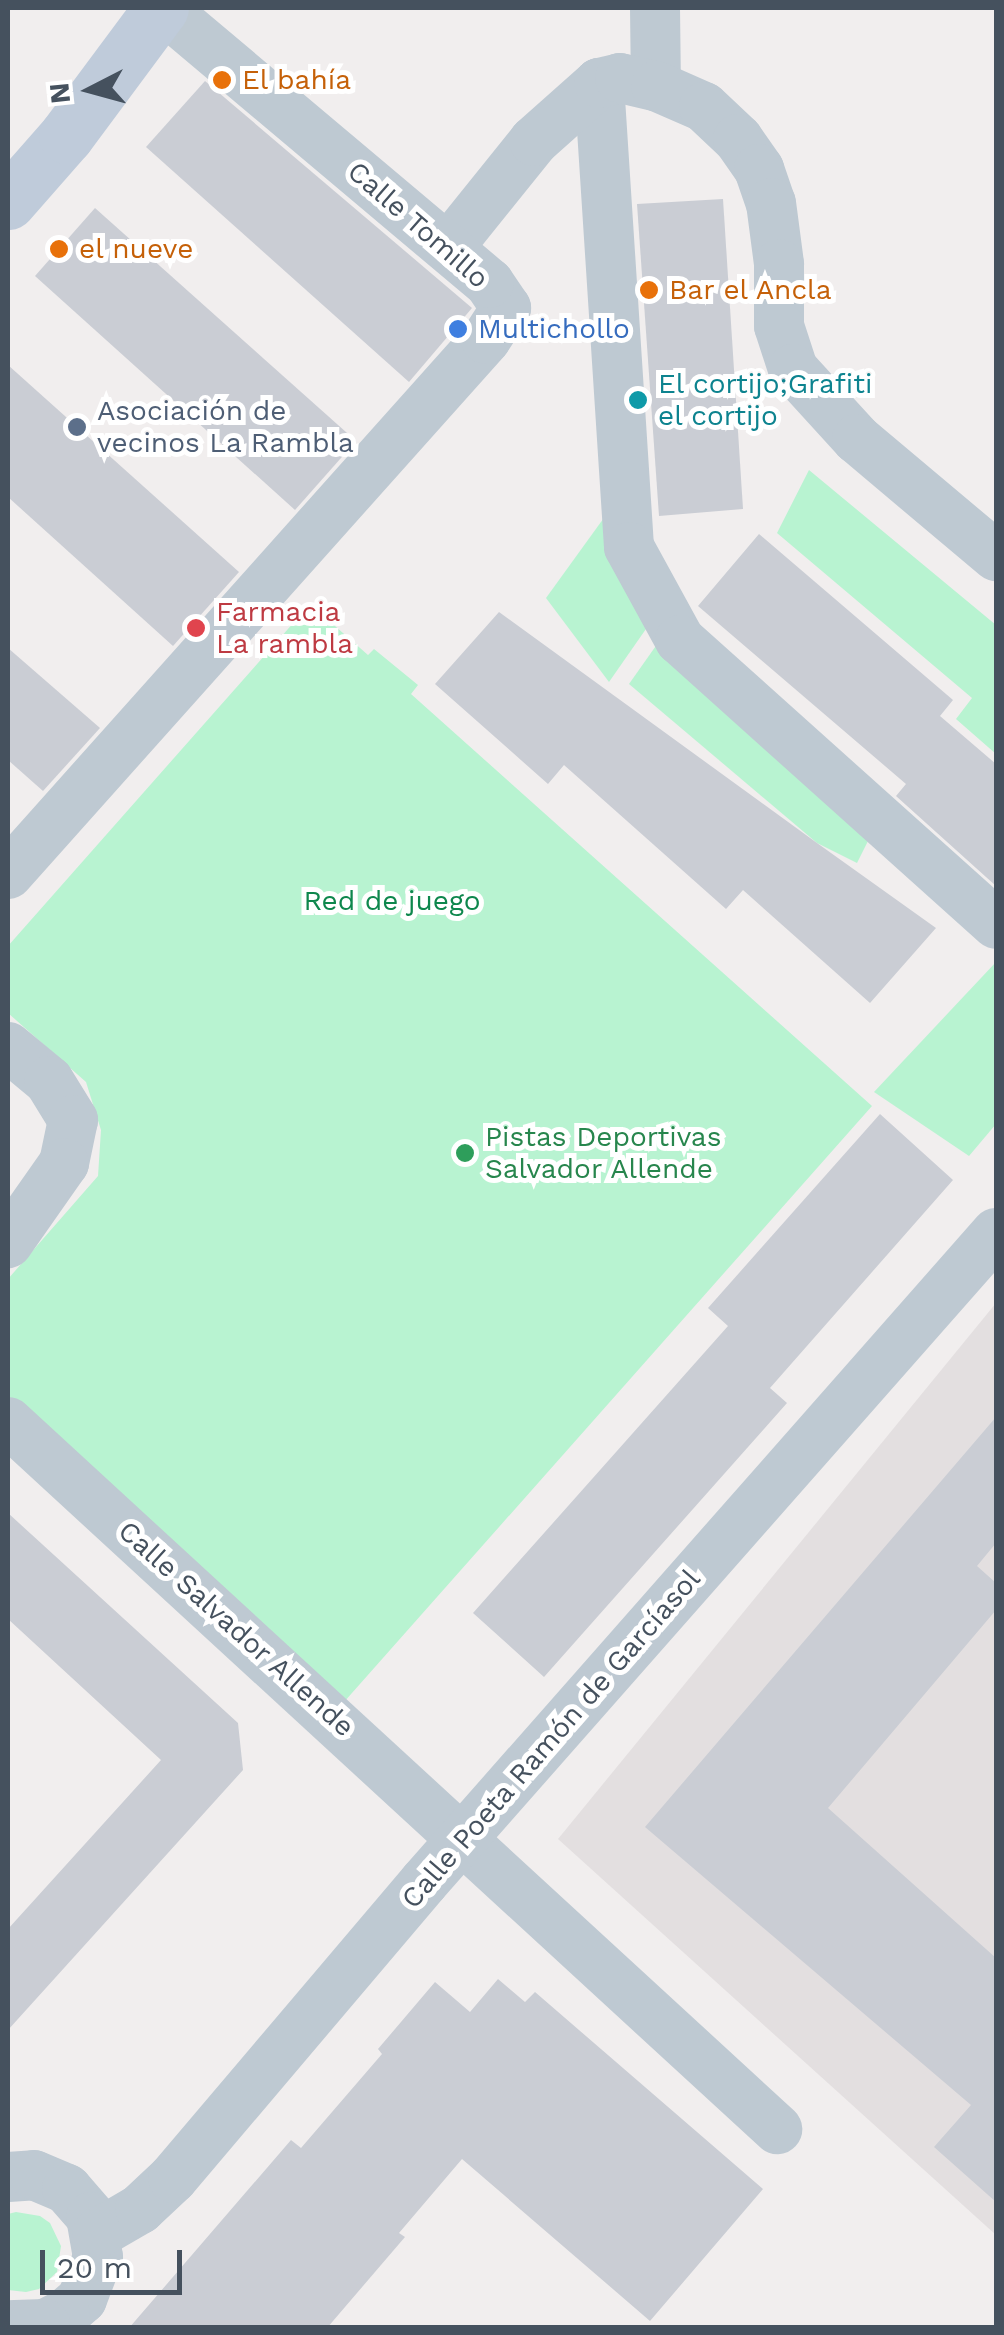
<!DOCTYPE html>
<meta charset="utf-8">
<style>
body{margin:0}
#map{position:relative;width:1004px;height:2335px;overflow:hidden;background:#f1eeee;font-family:"Work Sans",sans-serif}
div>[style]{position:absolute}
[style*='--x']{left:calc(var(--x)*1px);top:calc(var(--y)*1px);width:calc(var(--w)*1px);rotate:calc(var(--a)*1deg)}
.education>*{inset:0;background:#e3dfe0}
.green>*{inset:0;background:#b8f3d1}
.building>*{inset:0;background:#cacdd4}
.street>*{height:50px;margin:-25px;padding:0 25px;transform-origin:25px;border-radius:25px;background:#bec9d2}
.secondary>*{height:55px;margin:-27.5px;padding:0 27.5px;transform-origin:27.5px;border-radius:27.5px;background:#bfcbda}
.dots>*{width:28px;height:28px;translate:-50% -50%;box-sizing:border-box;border:5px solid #fff;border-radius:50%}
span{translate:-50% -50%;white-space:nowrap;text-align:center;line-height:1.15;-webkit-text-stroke:10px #fff;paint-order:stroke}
.food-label{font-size:28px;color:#c56008}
.left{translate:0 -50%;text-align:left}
.street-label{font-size:28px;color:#45515e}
.shop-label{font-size:28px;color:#366cbe}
.culture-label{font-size:28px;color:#0d838f}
.service-label{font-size:28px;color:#4e5e75}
.health-label{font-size:28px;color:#be3a42}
.park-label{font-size:28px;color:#0e874d}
.leisure-label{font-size:28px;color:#27864d}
.frame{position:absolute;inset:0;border:10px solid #45515e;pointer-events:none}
.north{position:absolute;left:40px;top:40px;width:100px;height:100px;-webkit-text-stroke:8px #fff;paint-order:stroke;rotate:264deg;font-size:28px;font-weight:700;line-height:40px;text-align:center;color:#45515e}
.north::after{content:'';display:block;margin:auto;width:35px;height:45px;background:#45515e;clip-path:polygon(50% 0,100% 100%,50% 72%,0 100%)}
.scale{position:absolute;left:40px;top:2250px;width:142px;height:45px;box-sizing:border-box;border:5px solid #45515e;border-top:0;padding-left:12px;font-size:30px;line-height:35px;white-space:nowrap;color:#45515e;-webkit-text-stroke:8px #fff;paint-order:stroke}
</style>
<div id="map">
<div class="education">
<div style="clip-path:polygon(996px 1303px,996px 2235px,558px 1839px)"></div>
</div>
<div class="green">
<div style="clip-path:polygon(809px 470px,996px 625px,996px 754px,956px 719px,972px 698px,777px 533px)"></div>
<div style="clip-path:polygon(606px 515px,662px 606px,609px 682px,546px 598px)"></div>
<div style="clip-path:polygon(310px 604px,368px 655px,374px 649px,418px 685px,411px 694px,872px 1106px,344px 1702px,8px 1401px,8px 1279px,98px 1176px,101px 1130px,86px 1082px,8px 1013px,8px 946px)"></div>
<div style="clip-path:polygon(665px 633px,874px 829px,857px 863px,817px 843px,629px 684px)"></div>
<div style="clip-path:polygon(996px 962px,996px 1124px,969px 1156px,874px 1092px)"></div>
<div style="clip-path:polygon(16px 2212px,40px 2216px,50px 2223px,61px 2246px,57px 2272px,39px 2289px,26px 2292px,8px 2290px,8px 2214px)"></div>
</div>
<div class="building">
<div style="clip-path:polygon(205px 81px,472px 308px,409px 382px,146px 147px)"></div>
<div style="clip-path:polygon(723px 199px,743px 509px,659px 516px,637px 204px)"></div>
<div style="clip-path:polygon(95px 208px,356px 441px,295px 510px,35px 276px)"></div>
<div style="clip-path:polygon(8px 365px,239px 572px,173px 646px,8px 497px)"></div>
<div style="clip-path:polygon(759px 534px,953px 700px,940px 716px,996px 764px,996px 886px,896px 796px,906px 784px,698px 606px)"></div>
<div style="clip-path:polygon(499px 612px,817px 843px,936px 928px,870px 1003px,743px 890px,726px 909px,564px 765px,548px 784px,435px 684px)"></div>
<div style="clip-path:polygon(8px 648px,100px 728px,43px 791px,8px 760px)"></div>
<div style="clip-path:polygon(880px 1114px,953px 1180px,770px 1388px,787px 1403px,544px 1677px,473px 1613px,728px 1326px,708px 1308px)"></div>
<div style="clip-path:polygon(996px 1417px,996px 1543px,977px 1566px,996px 1583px,996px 1610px,828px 1808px,996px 1958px,996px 2202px,934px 2147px,971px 2105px,645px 1827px)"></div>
<div style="clip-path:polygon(8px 1513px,238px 1723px,243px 1770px,8px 2030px,8px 1929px,161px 1760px,8px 1619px)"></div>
<div style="clip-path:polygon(498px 1979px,525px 2002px,535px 1992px,763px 2189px,650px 2321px,462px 2159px,399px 2233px,405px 2237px,327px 2328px,129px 2328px,291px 2140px,301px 2148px,382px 2054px,378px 2049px,435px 1982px,470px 2012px)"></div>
</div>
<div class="street">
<div style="--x:655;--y:8;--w:78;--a:89.3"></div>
<div style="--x:599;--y:83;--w:465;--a:86.3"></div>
<div style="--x:629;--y:547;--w:106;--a:61.3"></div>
<div style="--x:680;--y:640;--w:425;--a:41.9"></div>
<div style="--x:448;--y:248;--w:137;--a:-51.2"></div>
<div style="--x:534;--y:141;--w:87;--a:-41.7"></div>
<div style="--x:599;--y:83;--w:22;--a:-13"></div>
<div style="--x:620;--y:78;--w:37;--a:13"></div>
<div style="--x:656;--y:86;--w:52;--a:23.6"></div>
<div style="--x:704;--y:107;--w:47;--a:43.3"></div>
<div style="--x:738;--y:139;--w:37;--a:55"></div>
<div style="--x:759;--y:169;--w:36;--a:71"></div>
<div style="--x:771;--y:203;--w:62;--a:82.5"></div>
<div style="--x:779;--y:264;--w:62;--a:90"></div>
<div style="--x:779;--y:326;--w:45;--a:72"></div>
<div style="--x:793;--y:369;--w:95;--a:47.6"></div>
<div style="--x:857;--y:439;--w:182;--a:40.1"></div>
<div style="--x:8;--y:874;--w:717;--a:-48.22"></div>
<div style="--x:486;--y:339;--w:37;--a:-57"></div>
<div style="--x:506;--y:308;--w:30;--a:-124"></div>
<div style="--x:489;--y:283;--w:426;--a:-139.9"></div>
<div style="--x:8;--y:1047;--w:53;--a:39.7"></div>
<div style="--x:49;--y:1081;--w:46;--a:58.4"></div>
<div style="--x:73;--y:1120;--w:44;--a:101.8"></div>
<div style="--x:64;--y:1163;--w:98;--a:125"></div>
<div style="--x:8;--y:1422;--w:1045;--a:42.59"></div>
<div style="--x:8;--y:2177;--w:26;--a:-4"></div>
<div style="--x:34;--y:2175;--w:36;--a:23"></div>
<div style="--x:67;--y:2189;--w:37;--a:49"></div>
<div style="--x:91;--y:2217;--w:41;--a:80.1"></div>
<div style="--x:98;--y:2257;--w:45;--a:110.9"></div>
<div style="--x:82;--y:2299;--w:23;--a:139"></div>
<div style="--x:65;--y:2314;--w:22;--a:153"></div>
<div style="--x:45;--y:2324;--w:37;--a:178"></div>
<div style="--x:97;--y:2234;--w:50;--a:-30.2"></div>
<div style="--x:140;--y:2209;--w:45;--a:-43.2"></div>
<div style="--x:173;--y:2178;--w:388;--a:-49.7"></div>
<div style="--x:424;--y:1882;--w:865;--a:-48.61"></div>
</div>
<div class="secondary">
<div style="--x:8;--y:202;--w:88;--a:-48.7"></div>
<div style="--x:66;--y:136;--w:159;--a:-53.4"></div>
</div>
<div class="dots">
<div style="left:222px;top:80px;background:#e8710a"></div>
<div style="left:59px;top:249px;background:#e8710a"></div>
<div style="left:649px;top:290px;background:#e8710a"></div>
<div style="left:458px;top:329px;background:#3f7fe0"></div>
<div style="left:638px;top:400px;background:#0f9aa8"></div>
<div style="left:77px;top:427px;background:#5c6f8a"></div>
<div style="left:196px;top:628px;background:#e0444e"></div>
<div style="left:465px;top:1153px;background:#2e9e5b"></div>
</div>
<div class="food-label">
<span class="left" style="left:242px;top:80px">El bahía</span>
<span class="left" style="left:79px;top:249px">el nueve</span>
<span class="left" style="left:669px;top:290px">Bar el Ancla</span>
</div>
<div class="street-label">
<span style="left:418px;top:225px;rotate:41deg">Calle Tomillo</span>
<span style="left:236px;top:1629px;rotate:42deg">Calle Salvador Allende</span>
<span style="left:551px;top:1739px;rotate:-49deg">Calle Poeta Ramón de Garcíasol</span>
</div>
<div class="shop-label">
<span class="left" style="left:478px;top:329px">Multichollo</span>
</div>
<div class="culture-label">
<span class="left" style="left:658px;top:400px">El cortijo;Grafiti<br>el cortijo</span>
</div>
<div class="service-label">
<span class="left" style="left:97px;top:427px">Asociación de<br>vecinos La Rambla</span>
</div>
<div class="health-label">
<span class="left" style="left:216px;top:628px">Farmacia<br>La rambla</span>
</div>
<div class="park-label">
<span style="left:392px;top:901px">Red de juego</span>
</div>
<div class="leisure-label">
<span class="left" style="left:485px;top:1153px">Pistas Deportivas<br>Salvador Allende</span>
</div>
<div class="frame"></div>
<div class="north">N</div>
<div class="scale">20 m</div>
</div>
